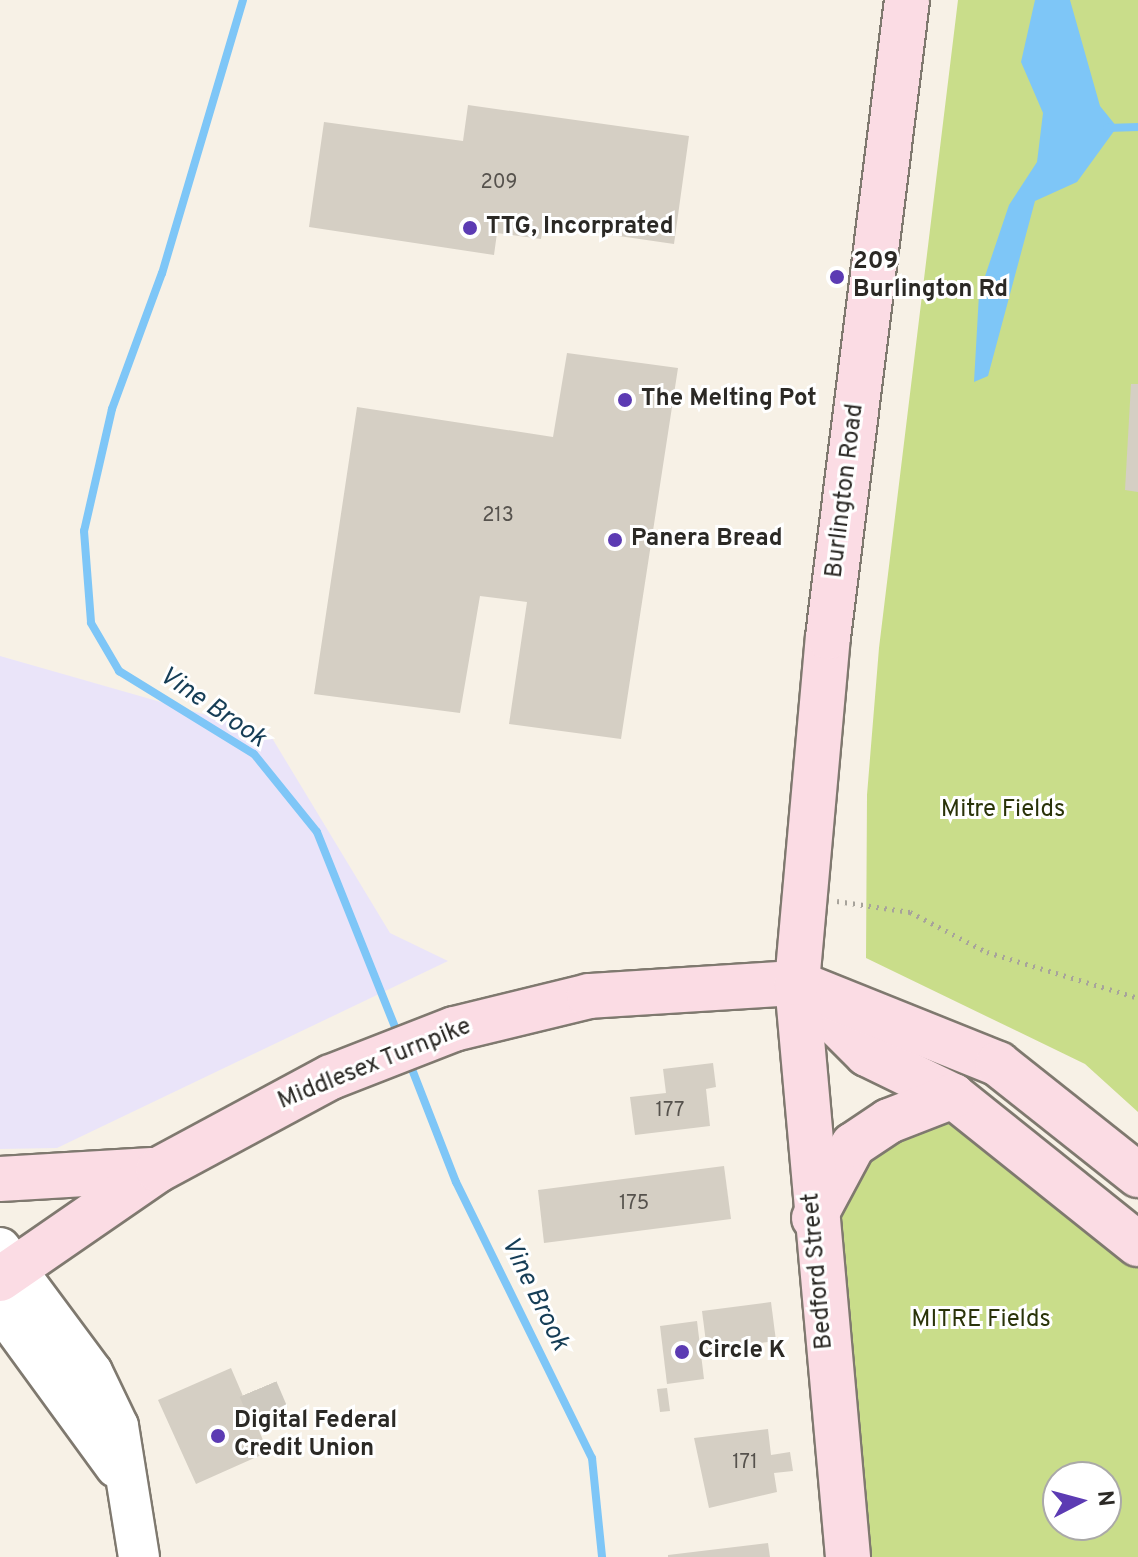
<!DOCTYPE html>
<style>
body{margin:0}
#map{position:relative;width:1138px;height:1557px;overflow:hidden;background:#f7f1e6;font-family:Overpass,sans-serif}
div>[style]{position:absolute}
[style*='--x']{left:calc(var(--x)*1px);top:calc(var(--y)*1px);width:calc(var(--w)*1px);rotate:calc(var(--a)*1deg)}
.commercial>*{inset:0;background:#eae4f9}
.green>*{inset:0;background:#c9dd8a}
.water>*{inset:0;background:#7ec6f7}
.stream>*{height:8px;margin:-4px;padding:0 4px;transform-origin:4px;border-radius:4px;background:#7ec6f7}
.building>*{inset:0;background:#d5cfc4}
.minor-tunnel>*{height:40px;margin-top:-20px;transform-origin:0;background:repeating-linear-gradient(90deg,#cec9bf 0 40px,transparent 0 60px)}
.path>*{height:5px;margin-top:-2.5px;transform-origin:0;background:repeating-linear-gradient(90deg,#a7a39b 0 2px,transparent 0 8px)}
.roads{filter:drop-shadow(2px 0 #7f796f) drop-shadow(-2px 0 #7f796f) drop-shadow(0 2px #7f796f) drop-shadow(0 -2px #7f796f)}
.minor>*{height:40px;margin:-20px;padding:0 20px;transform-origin:20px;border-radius:20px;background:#fff}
.major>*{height:44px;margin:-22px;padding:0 22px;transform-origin:22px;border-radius:22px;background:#fbdce4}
.dots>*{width:22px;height:22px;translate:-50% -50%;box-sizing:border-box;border:4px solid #fff;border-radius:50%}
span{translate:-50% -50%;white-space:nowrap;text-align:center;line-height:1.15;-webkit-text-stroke:6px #fff;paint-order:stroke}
.number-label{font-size:20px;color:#56524d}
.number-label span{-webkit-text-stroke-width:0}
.poi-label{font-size:24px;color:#2b2925;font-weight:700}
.left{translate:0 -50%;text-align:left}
.street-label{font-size:24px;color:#2b2925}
.park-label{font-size:24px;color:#2a3309}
.water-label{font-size:26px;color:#153d56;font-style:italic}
.north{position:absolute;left:1042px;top:1461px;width:80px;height:80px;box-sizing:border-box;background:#fff;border:2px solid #aaa9a8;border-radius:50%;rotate:84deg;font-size:22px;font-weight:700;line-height:32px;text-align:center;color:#2b2925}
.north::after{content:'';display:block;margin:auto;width:28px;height:36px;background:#5c3bb3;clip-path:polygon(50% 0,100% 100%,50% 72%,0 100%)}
</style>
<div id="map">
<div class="commercial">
<div style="clip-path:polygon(0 656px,269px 733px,390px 933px,448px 961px,57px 1148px,0 1149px)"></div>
</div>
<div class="green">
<div style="clip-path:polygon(958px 0,1138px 0,1138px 1112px,1085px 1064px,866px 958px,867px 795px,879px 648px)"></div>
<div style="clip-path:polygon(evenodd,953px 1096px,1138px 1244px,1138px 1557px,848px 1557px,813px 1220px,853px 1145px,953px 1096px,1058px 1477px,1106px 1477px,1106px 1525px,1058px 1525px,1058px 1477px)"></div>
</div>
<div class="water">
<div style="clip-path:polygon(1035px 0,1070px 0,1100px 106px,1117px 127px,1077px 182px,1035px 201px,988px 376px,974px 382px,979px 294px,1009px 205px,1037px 162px,1043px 113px,1021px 62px)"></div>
</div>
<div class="stream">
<div style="--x:243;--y:0;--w:285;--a:106.5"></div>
<div style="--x:162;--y:273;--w:145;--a:110.2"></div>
<div style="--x:112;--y:409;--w:125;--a:102.9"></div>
<div style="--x:84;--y:531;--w:92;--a:85.6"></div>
<div style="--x:91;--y:623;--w:56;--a:59.7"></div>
<div style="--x:119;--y:671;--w:158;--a:31.6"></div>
<div style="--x:254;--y:754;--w:100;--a:51.1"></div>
<div style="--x:317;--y:832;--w:219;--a:68.2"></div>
<div style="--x:1107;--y:128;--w:31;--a:-2"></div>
<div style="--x:408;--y:1059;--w:132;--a:68.7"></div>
<div style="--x:456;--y:1182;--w:308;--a:63.8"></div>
<div style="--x:592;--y:1458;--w:100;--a:84.2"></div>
</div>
<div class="building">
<div style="clip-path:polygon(468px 105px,689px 136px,674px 244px,543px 225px,541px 239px,497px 233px,494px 255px,309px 227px,324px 122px,463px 141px)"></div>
<div style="clip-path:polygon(567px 353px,678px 368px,621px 739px,509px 724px,527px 602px,480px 596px,460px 713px,314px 694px,357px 407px,553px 437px)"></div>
<div style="clip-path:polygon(1131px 384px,1138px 384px,1138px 492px,1125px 490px)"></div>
<div style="clip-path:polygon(713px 1063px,716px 1087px,706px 1089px,710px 1126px,635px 1135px,630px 1097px,666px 1093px,663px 1069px)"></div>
<div style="clip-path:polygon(724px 1166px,731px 1219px,544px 1243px,538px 1190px)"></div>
<div style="clip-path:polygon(771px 1302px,776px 1341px,707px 1350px,702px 1311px)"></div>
<div style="clip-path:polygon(697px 1321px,704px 1379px,667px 1384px,660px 1326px)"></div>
<div style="clip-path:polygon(231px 1368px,243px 1396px,271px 1384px,282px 1409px,255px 1421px,268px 1452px,196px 1484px,158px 1400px)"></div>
<div style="clip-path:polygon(667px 1388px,670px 1411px,660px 1412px,657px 1389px)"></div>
<div style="clip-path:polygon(768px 1429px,771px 1455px,790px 1452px,793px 1471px,774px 1473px,777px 1492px,709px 1508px,694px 1438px)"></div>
<div style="clip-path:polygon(768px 1543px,770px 1557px,668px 1557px,668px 1555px)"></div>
</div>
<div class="minor-tunnel">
<div style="--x:258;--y:1389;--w:28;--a:67"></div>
</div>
<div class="path">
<div style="--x:837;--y:901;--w:74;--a:8.6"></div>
<div style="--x:910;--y:912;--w:87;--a:27.5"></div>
<div style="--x:987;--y:952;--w:158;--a:16.9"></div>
</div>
<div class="roads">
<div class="minor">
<div style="--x:0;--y:1248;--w:154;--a:53.4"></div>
<div style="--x:92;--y:1372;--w:60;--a:64.3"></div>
<div style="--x:118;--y:1426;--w:133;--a:80.9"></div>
<div style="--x:0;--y:1308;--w:197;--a:53.9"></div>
</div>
<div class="major">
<div style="--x:810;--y:997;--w:81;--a:45"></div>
<div style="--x:867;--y:1054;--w:96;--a:26"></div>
<div style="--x:953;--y:1096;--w:237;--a:38.7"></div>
<div style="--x:0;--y:1179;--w:152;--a:-3.4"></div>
<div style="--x:814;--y:1218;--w:83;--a:-61.9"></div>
<div style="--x:853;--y:1145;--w:43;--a:-33.7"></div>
<div style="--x:889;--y:1121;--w:69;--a:-21.3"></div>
<div style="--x:0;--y:1279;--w:192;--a:-34.6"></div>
<div style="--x:158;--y:1170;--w:196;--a:-28.3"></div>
<div style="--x:331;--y:1077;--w:132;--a:-21.3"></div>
<div style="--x:454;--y:1029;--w:139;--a:-13.7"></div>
<div style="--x:589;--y:996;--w:208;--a:-3.6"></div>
<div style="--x:797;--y:983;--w:217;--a:21.9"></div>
<div style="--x:998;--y:1064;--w:179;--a:38.4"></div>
<div style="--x:848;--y:1557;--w:576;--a:-95.08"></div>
<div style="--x:797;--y:983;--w:347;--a:-84.9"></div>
<div style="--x:828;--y:637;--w:642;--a:-82.93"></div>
</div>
</div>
<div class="dots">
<div style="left:470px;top:228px;background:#5c3bb3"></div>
<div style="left:837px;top:277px;background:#5c3bb3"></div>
<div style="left:625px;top:400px;background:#5c3bb3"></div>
<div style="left:615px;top:540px;background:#5c3bb3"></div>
<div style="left:682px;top:1352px;background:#5c3bb3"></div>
<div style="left:218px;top:1436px;background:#5c3bb3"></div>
</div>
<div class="number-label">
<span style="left:499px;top:183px">209</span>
<span style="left:498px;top:516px">213</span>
<span style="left:670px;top:1111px">177</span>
<span style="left:634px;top:1204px">175</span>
<span style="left:745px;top:1463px">171</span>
</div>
<div class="poi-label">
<span class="left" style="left:486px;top:228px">TTG, Incorprated</span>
<span class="left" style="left:853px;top:277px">209<br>Burlington Rd</span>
<span class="left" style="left:641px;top:400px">The Melting Pot</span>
<span class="left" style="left:631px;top:540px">Panera Bread</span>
<span class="left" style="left:698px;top:1352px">Circle K</span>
<span class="left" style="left:234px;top:1436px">Digital Federal<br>Credit Union</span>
</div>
<div class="street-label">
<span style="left:846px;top:491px;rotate:-83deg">Burlington Road</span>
<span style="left:375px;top:1065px;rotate:-22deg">Middlesex Turnpike</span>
<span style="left:819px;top:1271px;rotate:-95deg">Bedford Street</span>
</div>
<div class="park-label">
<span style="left:1003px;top:811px">Mitre Fields</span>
<span style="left:981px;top:1321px">MITRE Fields</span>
</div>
<div class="water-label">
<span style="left:212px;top:708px;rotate:34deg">Vine Brook</span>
<span style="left:534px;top:1294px;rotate:64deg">Vine Brook</span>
</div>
<div class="north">N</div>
</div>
